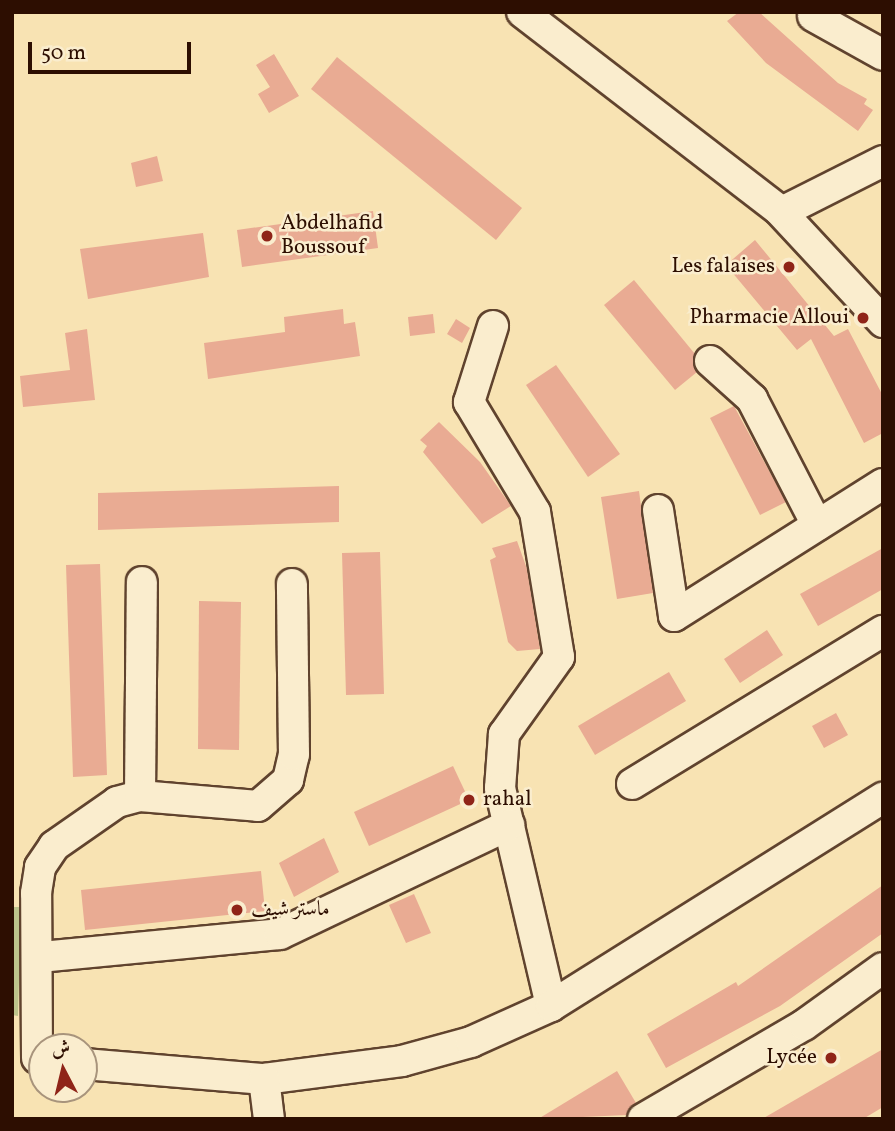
<!DOCTYPE html>
<meta charset="utf-8">
<style>
body{margin:0}
#map{position:relative;width:895px;height:1131px;overflow:hidden;background:#f8e3b3;font-family:Vollkorn,Amiri,serif}
div>[style]{position:absolute}
[style*='--x']{left:calc(var(--x)*1px);top:calc(var(--y)*1px);width:calc(var(--w)*1px);rotate:calc(var(--a)*1deg)}
.green>*{inset:0;background:#bdc48c}
.building>*{inset:0;background:#e9ab93}
.roads{filter:drop-shadow(2px 0 #60432e) drop-shadow(-2px 0 #60432e) drop-shadow(0 2px #60432e) drop-shadow(0 -2px #60432e)}
.minor>*{height:30px;margin:-15px;padding:0 15px;transform-origin:15px;border-radius:15px;background:#faedce}
.dots>*{width:19px;height:19px;translate:-50% -50%;box-sizing:border-box;border:4px solid #faedce;border-radius:50%}
span{translate:-50% -50%;white-space:nowrap;text-align:center;line-height:1.15;-webkit-text-stroke:5px #faedce;paint-order:stroke}
.poi-label{font-size:21px;color:#2d0e01}
.left{translate:0 -50%;text-align:left}
.right{translate:-100% -50%;text-align:right}
.frame{position:absolute;inset:0;border:14px solid #2d0e01;pointer-events:none}
.north{position:absolute;left:28px;top:1033px;width:70px;height:70px;box-sizing:border-box;background:#faedce;border:2px solid #a8947c;border-radius:50%;rotate:353deg;font-size:19px;font-weight:700;line-height:28px;text-align:center;color:#2d0e01}
.north::after{content:'';display:block;margin:auto;width:24px;height:32px;background:#8f2418;clip-path:polygon(50% 0,100% 100%,50% 72%,0 100%)}
.scale{position:absolute;left:28px;top:42px;width:163px;height:32px;box-sizing:border-box;border:4px solid #2d0e01;border-top:0;padding-left:9px;font-size:21px;line-height:24px;white-space:nowrap;color:#2d0e01;-webkit-text-stroke:5px #faedce;paint-order:stroke}
</style>
<div id="map">
<div class="green">
<div style="clip-path:polygon(12px 907px,21px 907px,18px 1016px,12px 1015px)"></div>
</div>
<div class="building">
<div style="clip-path:polygon(739px 12px,759px 12px,838px 83px,867px 99px,864px 104px,873px 110px,858px 131px,766px 63px,727px 21px)"></div>
<div style="clip-path:polygon(274px 54px,299px 96px,269px 113px,258px 94px,270px 87px,256px 65px)"></div>
<div style="clip-path:polygon(337px 57px,522px 208px,496px 240px,311px 89px)"></div>
<div style="clip-path:polygon(157px 156px,163px 181px,136px 187px,131px 163px)"></div>
<div style="clip-path:polygon(373px 211px,378px 248px,242px 267px,237px 230px)"></div>
<div style="clip-path:polygon(203px 233px,209px 277px,88px 299px,80px 249px)"></div>
<div style="clip-path:polygon(755px 240px,834px 336px,848px 329px,883px 396px,883px 433px,864px 443px,811px 339px,797px 350px,726px 265px)"></div>
<div style="clip-path:polygon(634px 280px,695px 354px,697px 372px,675px 390px,604px 305px)"></div>
<div style="clip-path:polygon(343px 309px,344px 324px,355px 322px,360px 356px,208px 379px,204px 343px,285px 332px,284px 317px)"></div>
<div style="clip-path:polygon(433px 314px,435px 333px,410px 336px,408px 317px)"></div>
<div style="clip-path:polygon(456px 319px,470px 328px,462px 343px,447px 334px)"></div>
<div style="clip-path:polygon(87px 329px,95px 400px,23px 407px,20px 376px,70px 370px,65px 333px)"></div>
<div style="clip-path:polygon(556px 365px,620px 454px,588px 477px,526px 385px)"></div>
<div style="clip-path:polygon(734px 406px,786px 502px,760px 515px,710px 418px)"></div>
<div style="clip-path:polygon(439px 422px,480px 462px,511px 506px,482px 524px,423px 452px,427px 446px,420px 440px)"></div>
<div style="clip-path:polygon(339px 486px,339px 522px,98px 530px,98px 493px)"></div>
<div style="clip-path:polygon(639px 491px,653px 593px,617px 599px,601px 497px)"></div>
<div style="clip-path:polygon(517px 541px,527px 569px,540px 649px,517px 651px,508px 642px,490px 560px,496px 557px,492px 548px)"></div>
<div style="clip-path:polygon(883px 548px,883px 589px,818px 626px,800px 594px)"></div>
<div style="clip-path:polygon(380px 552px,384px 694px,346px 695px,342px 553px)"></div>
<div style="clip-path:polygon(100px 564px,107px 775px,73px 777px,66px 565px)"></div>
<div style="clip-path:polygon(199px 601px,241px 602px,239px 750px,198px 749px)"></div>
<div style="clip-path:polygon(767px 630px,783px 655px,740px 683px,724px 659px)"></div>
<div style="clip-path:polygon(669px 672px,686px 701px,595px 755px,578px 726px)"></div>
<div style="clip-path:polygon(836px 713px,848px 735px,824px 748px,812px 726px)"></div>
<div style="clip-path:polygon(453px 766px,469px 800px,369px 846px,354px 812px)"></div>
<div style="clip-path:polygon(324px 838px,339px 872px,294px 897px,279px 863px)"></div>
<div style="clip-path:polygon(261px 871px,265px 911px,85px 930px,81px 890px)"></div>
<div style="clip-path:polygon(883px 885px,883px 933px,780px 1006px,666px 1068px,647px 1034px,736px 982px,738px 986px)"></div>
<div style="clip-path:polygon(414px 894px,431px 933px,406px 943px,389px 905px)"></div>
<div style="clip-path:polygon(883px 1049px,883px 1107px,863px 1119px,762px 1119px)"></div>
<div style="clip-path:polygon(617px 1071px,636px 1103px,627px 1115px,538px 1119px)"></div>
</div>
<div class="roads">
<div class="minor">
<div style="--x:522;--y:12;--w:324;--a:37.6"></div>
<div style="--x:779;--y:210;--w:153;--a:47.1"></div>
<div style="--x:813;--y:16;--w:80;--a:29.1"></div>
<div style="--x:782;--y:212;--w:113;--a:-26.8"></div>
<div style="--x:493;--y:326;--w:80;--a:107.5"></div>
<div style="--x:469;--y:402;--w:128;--a:59"></div>
<div style="--x:535;--y:512;--w:147;--a:80.6"></div>
<div style="--x:559;--y:657;--w:95;--a:125.5"></div>
<div style="--x:504;--y:734;--w:54;--a:94.2"></div>
<div style="--x:500;--y:788;--w:224;--a:76.8"></div>
<div style="--x:710;--y:361;--w:57;--a:42.1"></div>
<div style="--x:752;--y:399;--w:142;--a:62.7"></div>
<div style="--x:658;--y:510;--w:107;--a:81.4"></div>
<div style="--x:674;--y:616;--w:247;--a:-32.3"></div>
<div style="--x:632;--y:784;--w:294;--a:-31.4"></div>
<div style="--x:140;--y:796;--w:214;--a:-89.5"></div>
<div style="--x:41;--y:957;--w:240;--a:-5.5"></div>
<div style="--x:280;--y:934;--w:254;--a:-25.5"></div>
<div style="--x:37;--y:1058;--w:165;--a:-90.3"></div>
<div style="--x:36;--y:893;--w:26;--a:-81"></div>
<div style="--x:40;--y:867;--w:25;--a:-56"></div>
<div style="--x:54;--y:846;--w:77;--a:-34.9"></div>
<div style="--x:117;--y:802;--w:24;--a:-15"></div>
<div style="--x:140;--y:796;--w:118;--a:4.8"></div>
<div style="--x:258;--y:806;--w:40;--a:-41"></div>
<div style="--x:288;--y:780;--w:26;--a:-77"></div>
<div style="--x:294;--y:755;--w:171;--a:-90.7"></div>
<div style="--x:84;--y:1064;--w:181;--a:4.8"></div>
<div style="--x:264;--y:1079;--w:139;--a:-7.4"></div>
<div style="--x:402;--y:1061;--w:72;--a:-15.4"></div>
<div style="--x:471;--y:1042;--w:88;--a:-24.2"></div>
<div style="--x:551;--y:1006;--w:392;--a:-32.1"></div>
<div style="--x:264;--y:1079;--w:40;--a:82.9"></div>
<div style="--x:643;--y:1119;--w:186;--a:-30.3"></div>
<div style="--x:804;--y:1025;--w:97;--a:-35.8"></div>
</div>
</div>
<div class="dots">
<div style="left:267px;top:236px;background:#8f2418"></div>
<div style="left:789px;top:267px;background:#8f2418"></div>
<div style="left:863px;top:318px;background:#8f2418"></div>
<div style="left:469px;top:800px;background:#8f2418"></div>
<div style="left:237px;top:910px;background:#8f2418"></div>
<div style="left:831px;top:1058px;background:#8f2418"></div>
</div>
<div class="poi-label">
<span class="left" style="left:281px;top:236px">Abdelhafid<br>Boussouf</span>
<span class="right" style="left:775px;top:267px">Les falaises</span>
<span class="right" style="left:849px;top:318px">Pharmacie Alloui</span>
<span class="left" style="left:483px;top:800px">rahal</span>
<span class="left" style="left:251px;top:910px">ماستر شيف</span>
<span class="right" style="left:817px;top:1058px">Lycée</span>
</div>
<div class="frame"></div>
<div class="north">ش</div>
<div class="scale">50 m</div>
</div>
